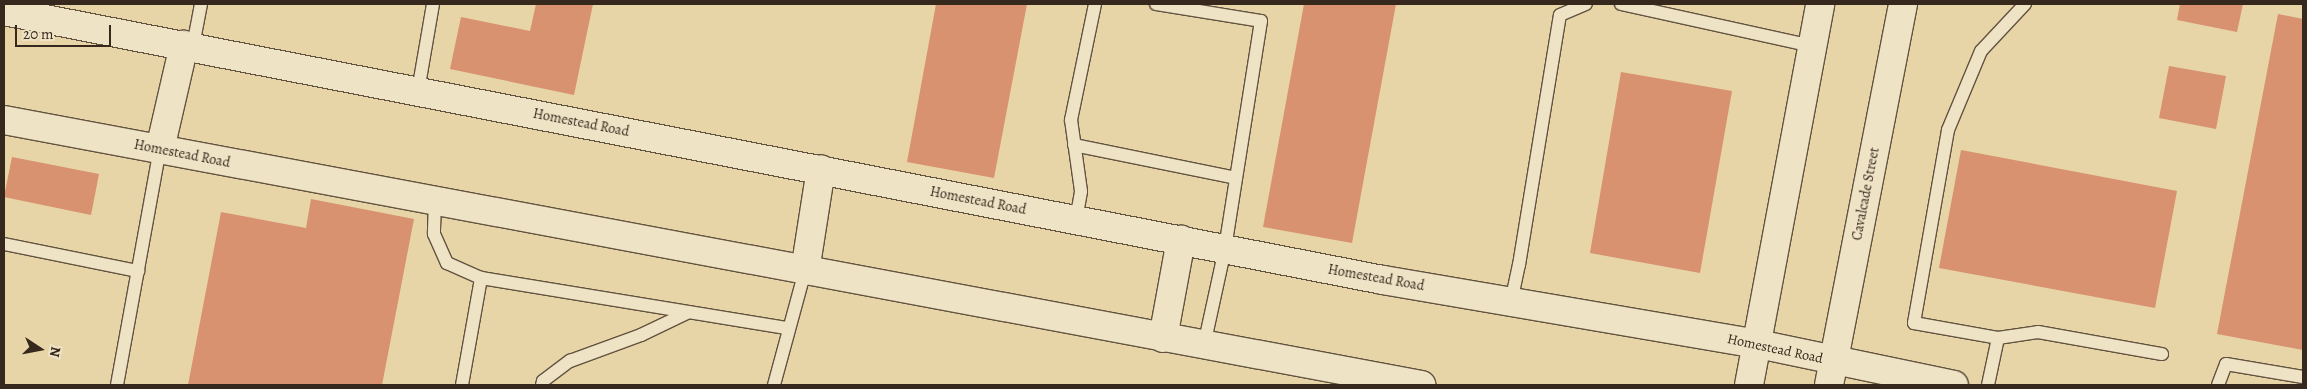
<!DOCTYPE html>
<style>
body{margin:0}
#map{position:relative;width:2307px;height:389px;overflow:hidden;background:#e7d4a7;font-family:Alegreya,serif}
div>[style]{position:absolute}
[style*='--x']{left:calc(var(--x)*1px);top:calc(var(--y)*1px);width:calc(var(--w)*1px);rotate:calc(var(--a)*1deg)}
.building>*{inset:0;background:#d89270}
.roads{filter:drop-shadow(1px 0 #625340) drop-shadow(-1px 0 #625340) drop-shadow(0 1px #625340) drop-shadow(0 -1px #625340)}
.service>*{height:12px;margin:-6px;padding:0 6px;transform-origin:6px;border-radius:6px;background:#efe3c6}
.secondary>*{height:28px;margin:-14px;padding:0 14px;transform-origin:14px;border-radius:14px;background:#efe3c6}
span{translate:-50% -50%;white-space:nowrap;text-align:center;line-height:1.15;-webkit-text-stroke:4.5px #efe3c6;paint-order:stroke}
.street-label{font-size:14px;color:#36281d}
.frame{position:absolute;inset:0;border:5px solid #36281d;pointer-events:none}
.north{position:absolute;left:15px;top:324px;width:50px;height:50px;-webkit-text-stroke:4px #efe3c6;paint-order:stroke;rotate:101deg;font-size:14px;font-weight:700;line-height:20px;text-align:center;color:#36281d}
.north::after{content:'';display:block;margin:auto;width:18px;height:22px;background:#36281d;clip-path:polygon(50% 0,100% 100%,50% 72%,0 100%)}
.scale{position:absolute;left:15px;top:25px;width:96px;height:22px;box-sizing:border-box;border:2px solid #36281d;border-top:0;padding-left:6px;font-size:15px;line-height:18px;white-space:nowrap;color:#36281d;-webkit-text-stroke:4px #efe3c6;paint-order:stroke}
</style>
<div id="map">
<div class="building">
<div style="clip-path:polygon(536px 4px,593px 4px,574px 95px,450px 69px,461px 17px,530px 31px)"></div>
<div style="clip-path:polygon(936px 4px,1027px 4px,994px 178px,907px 162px)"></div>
<div style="clip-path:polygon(1304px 4px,1396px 4px,1352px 243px,1263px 227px)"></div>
<div style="clip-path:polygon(2180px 4px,2243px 4px,2237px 32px,2177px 20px)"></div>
<div style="clip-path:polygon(2278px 14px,2303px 19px,2303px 350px,2217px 334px)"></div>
<div style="clip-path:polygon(2169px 66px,2226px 76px,2216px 129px,2159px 118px)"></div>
<div style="clip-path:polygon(1621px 72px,1732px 91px,1700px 273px,1590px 253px)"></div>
<div style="clip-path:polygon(1961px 150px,2177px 191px,2155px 308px,1939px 268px)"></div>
<div style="clip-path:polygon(12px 157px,99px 174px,91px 215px,4px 197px)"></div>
<div style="clip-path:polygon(311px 199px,414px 219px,382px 385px,188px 385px,221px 212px,306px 228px)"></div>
</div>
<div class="roads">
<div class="service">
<div style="--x:1156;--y:4;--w:106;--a:9.2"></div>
<div style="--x:1261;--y:21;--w:231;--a:99"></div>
<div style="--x:1225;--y:249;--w:98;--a:102.3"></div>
<div style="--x:1621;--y:4;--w:196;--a:12.4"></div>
<div style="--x:2025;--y:4;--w:64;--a:133.1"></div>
<div style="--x:1981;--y:51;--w:86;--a:112.7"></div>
<div style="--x:1948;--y:130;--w:196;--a:100"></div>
<div style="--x:1914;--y:323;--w:85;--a:10.1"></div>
<div style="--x:1998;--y:338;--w:40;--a:-8.5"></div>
<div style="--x:2038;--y:332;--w:126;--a:10.1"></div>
<div style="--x:193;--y:46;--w:43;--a:-79.2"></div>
<div style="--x:418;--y:91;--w:88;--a:-80.2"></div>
<div style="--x:1074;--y:145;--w:165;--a:11.5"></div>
<div style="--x:435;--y:201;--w:33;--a:92"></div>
<div style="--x:434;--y:234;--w:32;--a:66"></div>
<div style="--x:447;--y:263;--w:37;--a:24"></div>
<div style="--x:481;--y:278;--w:311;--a:9.3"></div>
<div style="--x:1076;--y:220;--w:29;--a:-80"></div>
<div style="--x:1081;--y:191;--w:72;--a:-98"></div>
<div style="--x:1071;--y:120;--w:118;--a:-78.3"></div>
<div style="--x:4;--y:244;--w:137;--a:11.4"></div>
<div style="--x:1511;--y:302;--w:38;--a:-78"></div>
<div style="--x:1519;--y:265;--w:253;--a:-80.7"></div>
<div style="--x:1560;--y:15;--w:28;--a:-23"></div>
<div style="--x:117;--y:385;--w:240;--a:-79.7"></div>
<div style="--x:462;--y:385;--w:109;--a:-79.9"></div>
<div style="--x:542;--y:385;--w:4;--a:-76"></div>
<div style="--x:543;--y:381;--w:34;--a:-37"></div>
<div style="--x:570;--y:361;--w:76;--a:-20.1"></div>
<div style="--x:641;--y:335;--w:53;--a:-25.6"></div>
<div style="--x:774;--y:385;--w:118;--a:-74.8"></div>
<div style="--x:1988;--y:385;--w:48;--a:-78"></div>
<div style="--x:2218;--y:385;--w:22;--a:-69"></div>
<div style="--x:2226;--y:364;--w:78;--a:9.6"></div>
</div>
<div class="secondary">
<div style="--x:4;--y:11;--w:1405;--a:11.04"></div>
<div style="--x:1383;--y:280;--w:380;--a:9.7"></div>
<div style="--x:1758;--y:344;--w:200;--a:11.8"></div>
<div style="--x:4;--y:120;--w:1442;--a:10.59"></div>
<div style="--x:160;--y:149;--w:107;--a:-77"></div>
<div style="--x:805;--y:271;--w:103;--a:-81.1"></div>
<div style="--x:1163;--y:338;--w:100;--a:-79.6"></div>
<div style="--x:1749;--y:385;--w:388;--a:-79.4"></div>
<div style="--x:1829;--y:385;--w:388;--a:-79"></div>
</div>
</div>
<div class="street-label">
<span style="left:581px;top:123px;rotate:11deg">Homestead Road</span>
<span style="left:182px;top:154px;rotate:11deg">Homestead Road</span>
<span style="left:1866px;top:194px;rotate:-79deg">Cavalcade Street</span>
<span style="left:978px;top:201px;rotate:11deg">Homestead Road</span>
<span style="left:1376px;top:278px;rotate:10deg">Homestead Road</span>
<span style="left:1775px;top:349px;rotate:12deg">Homestead Road</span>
</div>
<div class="frame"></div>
<div class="north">N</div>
<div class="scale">20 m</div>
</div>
